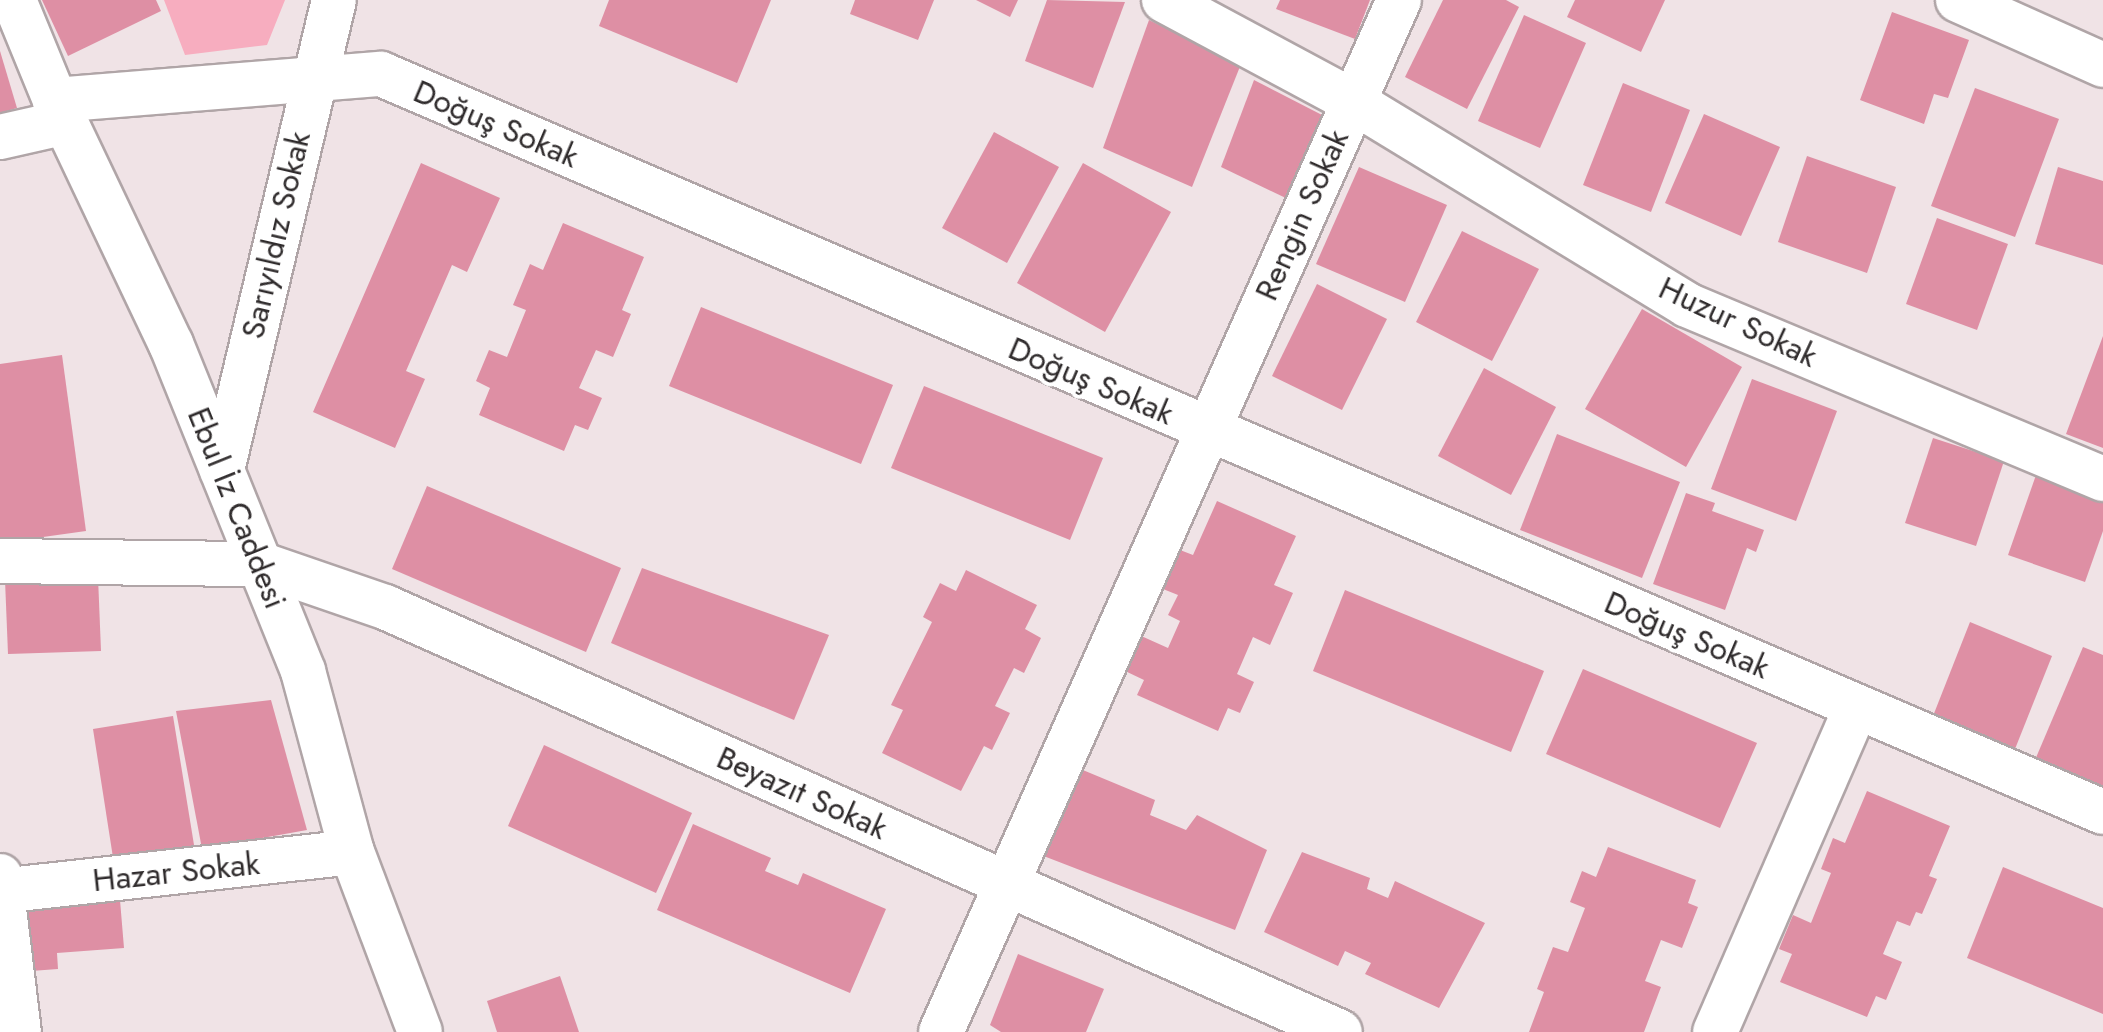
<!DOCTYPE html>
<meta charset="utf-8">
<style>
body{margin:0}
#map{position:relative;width:2103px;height:1032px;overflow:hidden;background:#f0e3e6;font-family:Jost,sans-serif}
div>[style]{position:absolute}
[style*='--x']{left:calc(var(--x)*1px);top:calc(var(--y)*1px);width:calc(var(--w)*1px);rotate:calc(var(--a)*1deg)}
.green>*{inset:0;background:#f7adbf}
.building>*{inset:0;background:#de8fa4}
.roads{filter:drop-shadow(2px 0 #b0a5a7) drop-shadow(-2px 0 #b0a5a7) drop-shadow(0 2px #b0a5a7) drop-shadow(0 -2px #b0a5a7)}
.street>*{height:44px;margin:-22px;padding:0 22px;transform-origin:22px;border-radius:22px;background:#fff}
.secondary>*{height:44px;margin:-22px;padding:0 22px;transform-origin:22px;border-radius:22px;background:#fff}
span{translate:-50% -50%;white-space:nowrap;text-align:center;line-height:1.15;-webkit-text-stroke:8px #fff;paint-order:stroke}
.street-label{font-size:32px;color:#302c2d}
</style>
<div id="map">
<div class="green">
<div style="clip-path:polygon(164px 0,285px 0,267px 45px,185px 55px)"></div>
</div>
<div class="building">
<div style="clip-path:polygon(42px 0,156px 0,161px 11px,68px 56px)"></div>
<div style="clip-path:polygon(609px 0,771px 0,737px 83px,599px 26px)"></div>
<div style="clip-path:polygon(855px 0,934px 0,918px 40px,850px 14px)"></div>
<div style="clip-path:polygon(976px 0,1018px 0,1010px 17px)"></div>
<div style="clip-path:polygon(1047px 0,1125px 2px,1093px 88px,1025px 61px)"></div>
<div style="clip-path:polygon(1280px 0,1370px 0,1355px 39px,1276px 9px)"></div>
<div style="clip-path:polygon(1443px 0,1506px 0,1519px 7px,1467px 109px,1405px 77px)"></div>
<div style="clip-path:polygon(1575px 0,1665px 0,1641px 52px,1567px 17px)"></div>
<div style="clip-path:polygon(1892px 12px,1969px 40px,1948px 98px,1934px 94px,1924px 124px,1860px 100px)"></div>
<div style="clip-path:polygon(1524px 15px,1586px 43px,1540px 148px,1478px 121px)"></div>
<div style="clip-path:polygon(1149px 20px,1241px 64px,1192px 187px,1103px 148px)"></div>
<div style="clip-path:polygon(0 51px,17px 108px,0 113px)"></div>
<div style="clip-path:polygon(1254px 80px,1322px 115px,1290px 200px,1221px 167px)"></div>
<div style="clip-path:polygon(1623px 83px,1690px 110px,1651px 212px,1583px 185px)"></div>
<div style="clip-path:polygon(1975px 88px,2059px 119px,2015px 237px,1931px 206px)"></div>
<div style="clip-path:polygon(1704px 114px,1780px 147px,1741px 236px,1665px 203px)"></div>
<div style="clip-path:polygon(994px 132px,1059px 167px,1007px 263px,942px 228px)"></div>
<div style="clip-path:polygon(1807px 156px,1896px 187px,1867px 273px,1778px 242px)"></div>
<div style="clip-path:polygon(421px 163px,500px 198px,467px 272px,452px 265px,406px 371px,425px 379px,395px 448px,313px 412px)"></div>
<div style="clip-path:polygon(1083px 163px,1171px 212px,1105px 332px,1017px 283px)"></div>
<div style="clip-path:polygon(1359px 167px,1447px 205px,1405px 302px,1316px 264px)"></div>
<div style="clip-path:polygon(2058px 167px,2103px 181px,2103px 265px,2035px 244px)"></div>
<div style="clip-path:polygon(1937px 218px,2008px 244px,1977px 330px,1906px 304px)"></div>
<div style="clip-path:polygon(563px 223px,644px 257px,622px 310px,631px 314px,613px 357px,596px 350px,579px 388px,602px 398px,588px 430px,575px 425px,564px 451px,479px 415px,490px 388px,476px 381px,489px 350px,507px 357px,526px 310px,513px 305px,530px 264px,543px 270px)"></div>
<div style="clip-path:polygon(1462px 231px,1539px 269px,1492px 361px,1416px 322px)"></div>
<div style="clip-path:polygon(1317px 284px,1387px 319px,1342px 410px,1272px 376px)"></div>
<div style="clip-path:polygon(701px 307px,893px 385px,861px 464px,669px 386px)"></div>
<div style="clip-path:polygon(1642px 309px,1742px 367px,1686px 467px,1585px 409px)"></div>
<div style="clip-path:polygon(2103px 336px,2103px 448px,2066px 434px)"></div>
<div style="clip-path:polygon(62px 355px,86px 531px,0 543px,0 364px)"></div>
<div style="clip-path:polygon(1484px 368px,1556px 407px,1511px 495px,1438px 456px)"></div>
<div style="clip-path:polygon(1752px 379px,1837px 411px,1796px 521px,1711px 489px)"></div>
<div style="clip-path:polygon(924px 386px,1103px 458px,1070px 540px,891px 468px)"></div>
<div style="clip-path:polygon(1557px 434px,1680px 482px,1642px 578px,1520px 530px)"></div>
<div style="clip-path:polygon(1933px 438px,2004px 461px,1976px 546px,1905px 523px)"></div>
<div style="clip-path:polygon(2036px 475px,2103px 499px,2103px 531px,2085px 582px,2008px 555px)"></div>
<div style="clip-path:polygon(427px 486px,621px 568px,586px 652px,392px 569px)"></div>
<div style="clip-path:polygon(1686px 493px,1715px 503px,1712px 511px,1764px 530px,1756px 552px,1747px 548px,1725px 610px,1653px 584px)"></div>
<div style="clip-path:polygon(1217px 501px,1296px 536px,1274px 585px,1293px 593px,1270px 645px,1253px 637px,1237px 674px,1254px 682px,1240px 713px,1228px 708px,1218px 731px,1137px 695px,1144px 680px,1123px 670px,1139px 635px,1168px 648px,1180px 621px,1168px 615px,1178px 595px,1163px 589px,1180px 550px,1193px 555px)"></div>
<div style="clip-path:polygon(642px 568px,829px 635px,794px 720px,611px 643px)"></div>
<div style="clip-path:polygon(966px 570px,1037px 605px,1025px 629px,1041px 638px,1024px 673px,1014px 668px,995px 706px,1010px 713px,992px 750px,984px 746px,961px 791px,882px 753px,903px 710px,891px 705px,932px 622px,923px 617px,940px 583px,956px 591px)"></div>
<div style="clip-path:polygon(98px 577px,101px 651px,8px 654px,5px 580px)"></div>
<div style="clip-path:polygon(1345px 590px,1544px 671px,1511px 752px,1313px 671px)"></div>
<div style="clip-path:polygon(1970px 622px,2052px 656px,2015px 749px,1933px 716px)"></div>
<div style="clip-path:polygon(2083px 647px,2103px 655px,2103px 789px,2035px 760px)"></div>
<div style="clip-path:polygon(1583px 669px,1757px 743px,1720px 828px,1546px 754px)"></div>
<div style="clip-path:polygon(271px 700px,307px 830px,202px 849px,176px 711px)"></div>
<div style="clip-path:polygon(173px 716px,195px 851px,114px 864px,93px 729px)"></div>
<div style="clip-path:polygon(544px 745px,692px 813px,656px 893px,508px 826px)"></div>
<div style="clip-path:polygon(1078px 768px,1155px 800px,1150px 815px,1186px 830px,1197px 815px,1267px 850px,1235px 930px,1041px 855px)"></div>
<div style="clip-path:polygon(1867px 791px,1950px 826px,1929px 876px,1937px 879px,1922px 914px,1916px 912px,1910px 926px,1897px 921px,1883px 954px,1902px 962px,1886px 1000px,1876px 996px,1867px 1017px,1780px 982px,1792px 954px,1779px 949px,1793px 915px,1811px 923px,1831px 873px,1821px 869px,1833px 838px,1845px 843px)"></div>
<div style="clip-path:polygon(693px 824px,771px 858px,765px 871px,798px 885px,803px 873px,886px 909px,850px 993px,657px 910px)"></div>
<div style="clip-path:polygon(1608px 847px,1696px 880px,1688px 903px,1698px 907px,1682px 948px,1661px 940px,1645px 981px,1661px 987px,1644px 1032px,1529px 1032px,1544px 992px,1537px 989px,1553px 947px,1568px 952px,1585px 908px,1570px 902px,1582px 871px,1596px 877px)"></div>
<div style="clip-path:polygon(1302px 852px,1370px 878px,1367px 889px,1388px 898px,1395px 881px,1485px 923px,1439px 1008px,1365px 974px,1371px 963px,1345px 951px,1338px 966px,1264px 932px)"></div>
<div style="clip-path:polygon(2003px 867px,2103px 908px,2103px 1014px,1967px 958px)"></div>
<div style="clip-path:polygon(119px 888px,124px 948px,57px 953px,58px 969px,31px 971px,25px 896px)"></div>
<div style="clip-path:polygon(1018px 954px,1104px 989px,1086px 1032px,1001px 1032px,990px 1025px)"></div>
<div style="clip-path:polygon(560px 976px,579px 1032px,497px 1032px,487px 1001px)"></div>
</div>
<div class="roads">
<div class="street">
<div style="--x:1164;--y:0;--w:213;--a:28.2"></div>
<div style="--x:1352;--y:101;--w:392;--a:31.3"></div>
<div style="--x:1687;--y:305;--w:451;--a:22.7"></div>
<div style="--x:1958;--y:0;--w:159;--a:24.1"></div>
<div style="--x:55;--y:100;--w:327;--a:-4.6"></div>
<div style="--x:381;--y:74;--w:1873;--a:23.2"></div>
<div style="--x:0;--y:137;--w:68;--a:-12.8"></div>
<div style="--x:222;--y:470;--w:483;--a:-76.6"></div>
<div style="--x:0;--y:561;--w:260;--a:0.7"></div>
<div style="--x:260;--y:564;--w:132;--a:19"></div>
<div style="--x:385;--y:607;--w:1045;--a:23.99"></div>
<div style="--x:0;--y:876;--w:157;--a:83.1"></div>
<div style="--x:0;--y:891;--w:354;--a:-6.3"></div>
<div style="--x:941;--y:1032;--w:1129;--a:-66.07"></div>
<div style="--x:1715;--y:1032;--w:354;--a:-66.5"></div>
</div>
<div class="secondary">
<div style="--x:14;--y:0;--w:108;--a:67.7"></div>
<div style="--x:55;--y:100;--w:270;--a:64.6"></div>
<div style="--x:171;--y:344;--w:353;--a:68"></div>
<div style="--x:303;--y:671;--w:188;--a:74.9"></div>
<div style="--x:352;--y:852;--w:192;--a:69.3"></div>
</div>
</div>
<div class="street-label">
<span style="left:496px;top:124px;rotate:23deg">Doğuş Sokak</span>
<span style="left:1302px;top:215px;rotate:-66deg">Rengin Sokak</span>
<span style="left:276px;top:235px;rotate:-77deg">Sarıyıldız Sokak</span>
<span style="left:1738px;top:322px;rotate:25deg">Huzur Sokak</span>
<span style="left:1091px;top:381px;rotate:23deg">Doğuş Sokak</span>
<span style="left:237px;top:508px;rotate:68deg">Ebul İz Caddesi</span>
<span style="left:1687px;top:635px;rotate:23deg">Doğuş Sokak</span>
<span style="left:802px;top:793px;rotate:24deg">Beyazıt Sokak</span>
<span style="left:176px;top:872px;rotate:-6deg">Hazar Sokak</span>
</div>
</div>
